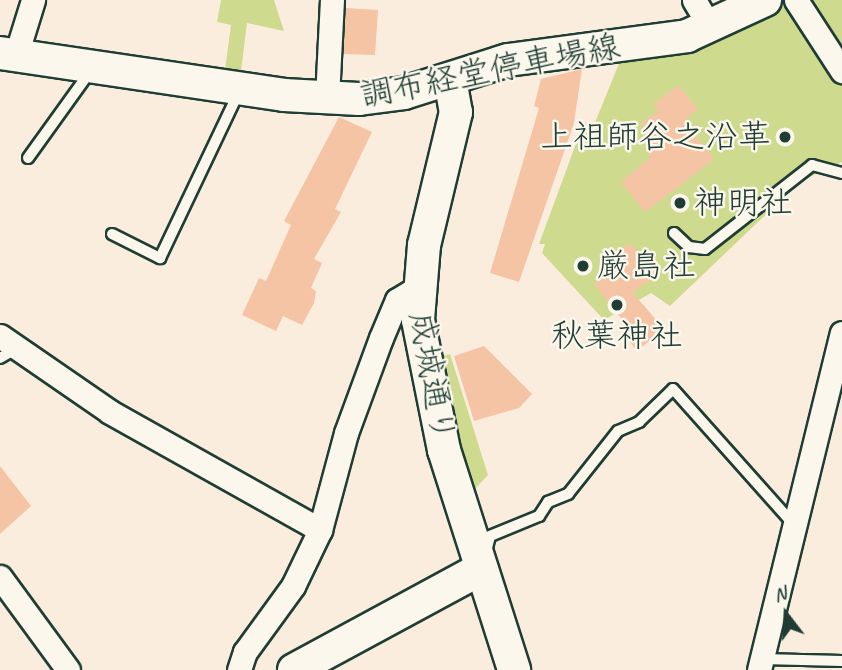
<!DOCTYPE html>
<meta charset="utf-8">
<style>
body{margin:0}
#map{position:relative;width:842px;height:670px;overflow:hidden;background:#faedde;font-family:Caveat,"Klee One",sans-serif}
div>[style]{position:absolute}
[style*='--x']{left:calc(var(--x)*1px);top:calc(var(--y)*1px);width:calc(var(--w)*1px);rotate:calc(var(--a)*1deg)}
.green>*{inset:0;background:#cedb8f}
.building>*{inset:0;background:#f5c4a4}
.roads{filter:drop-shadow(2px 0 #1f3d34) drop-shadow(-2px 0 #1f3d34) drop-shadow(0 2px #1f3d34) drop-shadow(0 -2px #1f3d34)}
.lane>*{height:10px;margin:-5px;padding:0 5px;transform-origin:5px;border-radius:5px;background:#fbf7ec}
.street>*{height:23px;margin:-11.5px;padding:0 11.5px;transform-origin:11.5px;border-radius:11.5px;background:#fbf7ec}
.secondary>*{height:32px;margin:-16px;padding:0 16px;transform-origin:16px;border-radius:16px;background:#fbf7ec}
.dots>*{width:19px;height:19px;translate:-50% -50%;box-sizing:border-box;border:4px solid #fbf7ec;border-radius:50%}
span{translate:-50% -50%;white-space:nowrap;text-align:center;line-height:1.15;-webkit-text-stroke:5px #fbf7ec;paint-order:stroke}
.street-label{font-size:33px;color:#1f3d34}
.poi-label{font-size:33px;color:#1f3d34}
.right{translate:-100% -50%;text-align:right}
.left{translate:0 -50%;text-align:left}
.north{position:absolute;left:751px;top:579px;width:70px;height:70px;-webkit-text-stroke:5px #fbf7ec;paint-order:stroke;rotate:343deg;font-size:19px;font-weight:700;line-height:28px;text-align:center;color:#1f3d34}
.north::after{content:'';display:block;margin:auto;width:24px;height:32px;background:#1f3d34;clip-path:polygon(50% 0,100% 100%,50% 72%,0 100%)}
</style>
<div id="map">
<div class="green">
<div style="clip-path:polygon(221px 0,274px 0,284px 31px,247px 23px,241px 71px,225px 70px,231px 25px,217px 22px)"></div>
<div style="clip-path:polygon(796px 0,842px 0,842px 162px,801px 181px,670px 306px,651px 293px,604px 320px,542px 253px,545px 244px,539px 244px,584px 122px,594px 125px,620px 61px,693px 46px)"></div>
<div style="clip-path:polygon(450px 354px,488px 475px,472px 492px,435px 358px)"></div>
</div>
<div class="building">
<div style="clip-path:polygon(346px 8px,378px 10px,375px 55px,343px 54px)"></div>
<div style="clip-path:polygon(582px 69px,574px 123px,519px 282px,490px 273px,539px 108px,534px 106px,541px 79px)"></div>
<div style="clip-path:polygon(678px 85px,698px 109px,684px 121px,714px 159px,645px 212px,621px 182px,651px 157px,644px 148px,655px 140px,641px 124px,658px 111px,653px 105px)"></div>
<div style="clip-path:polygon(339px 117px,372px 132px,335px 209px,341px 212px,314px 259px,322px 263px,311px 288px,316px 291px,314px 303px,302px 325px,283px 316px,276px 331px,242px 315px,259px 278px,266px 281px,291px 225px,284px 221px)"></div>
<div style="clip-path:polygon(630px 243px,656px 275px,633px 293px,664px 329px,637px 351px,618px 327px,624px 322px,594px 284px,611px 270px,605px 263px)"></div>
<div style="clip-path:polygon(484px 346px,532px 394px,519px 408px,474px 421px,454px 356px)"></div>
<div style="clip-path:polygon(0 466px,31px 506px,0 534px)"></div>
</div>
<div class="roads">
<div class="lane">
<div style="--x:28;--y:158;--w:110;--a:-54.3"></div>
<div style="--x:674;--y:233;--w:21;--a:43"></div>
<div style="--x:689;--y:247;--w:16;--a:7"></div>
<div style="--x:705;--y:249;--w:136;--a:-38.1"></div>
<div style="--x:812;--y:165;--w:31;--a:15"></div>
<div style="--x:112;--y:234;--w:54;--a:26.6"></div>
<div style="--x:160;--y:258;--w:184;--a:-64.6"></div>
<div style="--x:0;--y:358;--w:20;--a:-30"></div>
<div style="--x:486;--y:552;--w:16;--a:-76"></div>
<div style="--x:490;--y:536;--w:53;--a:-22.2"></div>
<div style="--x:539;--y:516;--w:17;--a:-57"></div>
<div style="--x:548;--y:502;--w:22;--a:-22"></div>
<div style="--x:568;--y:494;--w:80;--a:-51.6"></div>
<div style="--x:618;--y:431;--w:23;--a:-23"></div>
<div style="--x:639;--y:422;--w:47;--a:-44.1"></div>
<div style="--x:673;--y:389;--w:183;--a:48.3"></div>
<div style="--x:762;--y:659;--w:80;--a:1.4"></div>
</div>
<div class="street">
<div style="--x:694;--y:0;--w:31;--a:59"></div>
<div style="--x:796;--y:0;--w:85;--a:57.1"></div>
<div style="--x:16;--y:55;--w:58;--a:-72.8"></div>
<div style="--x:327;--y:98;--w:98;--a:-87.1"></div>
<div style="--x:0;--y:336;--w:134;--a:34.6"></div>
<div style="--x:110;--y:412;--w:241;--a:29.3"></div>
<div style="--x:0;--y:577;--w:115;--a:53.8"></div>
<div style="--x:239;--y:670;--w:19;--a:-72"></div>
<div style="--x:245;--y:652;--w:82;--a:-54"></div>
<div style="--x:293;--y:586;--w:62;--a:-64.3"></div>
<div style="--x:320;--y:530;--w:100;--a:-75"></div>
<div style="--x:346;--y:433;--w:101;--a:-69.8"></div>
<div style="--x:381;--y:338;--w:41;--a:-67.2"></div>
<div style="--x:397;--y:300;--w:23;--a:-31"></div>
<div style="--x:759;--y:670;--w:347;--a:-76.2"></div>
</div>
<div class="secondary">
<div style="--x:0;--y:53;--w:287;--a:8.4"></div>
<div style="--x:284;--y:95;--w:75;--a:3.1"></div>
<div style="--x:359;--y:99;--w:45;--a:-7.6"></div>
<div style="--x:404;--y:93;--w:109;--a:-17.6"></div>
<div style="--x:508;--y:60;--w:181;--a:-7.6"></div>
<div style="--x:687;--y:36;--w:86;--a:-24.8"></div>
<div style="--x:450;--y:79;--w:34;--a:80"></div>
<div style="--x:456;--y:112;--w:137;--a:103.5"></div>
<div style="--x:424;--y:245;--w:75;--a:94.6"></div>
<div style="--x:418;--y:320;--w:133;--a:78.7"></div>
<div style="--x:444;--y:450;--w:231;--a:72.3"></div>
<div style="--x:294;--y:670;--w:213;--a:-28.4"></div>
</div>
</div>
<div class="dots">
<div style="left:785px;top:137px;background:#1f3d34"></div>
<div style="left:680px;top:203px;background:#1f3d34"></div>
<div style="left:583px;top:266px;background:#1f3d34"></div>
<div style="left:617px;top:305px;background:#1f3d34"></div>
</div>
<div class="street-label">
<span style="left:490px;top:71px;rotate:-11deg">調布経堂停車場線</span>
<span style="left:432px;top:377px;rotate:80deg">成城通り</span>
</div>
<div class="poi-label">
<span class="right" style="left:771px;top:137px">上祖師谷之沿革</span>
<span class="left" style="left:694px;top:203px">神明社</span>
<span class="left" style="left:597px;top:266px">厳島社</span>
<span style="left:617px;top:336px">秋葉神社</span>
</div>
<div class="north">N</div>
</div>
